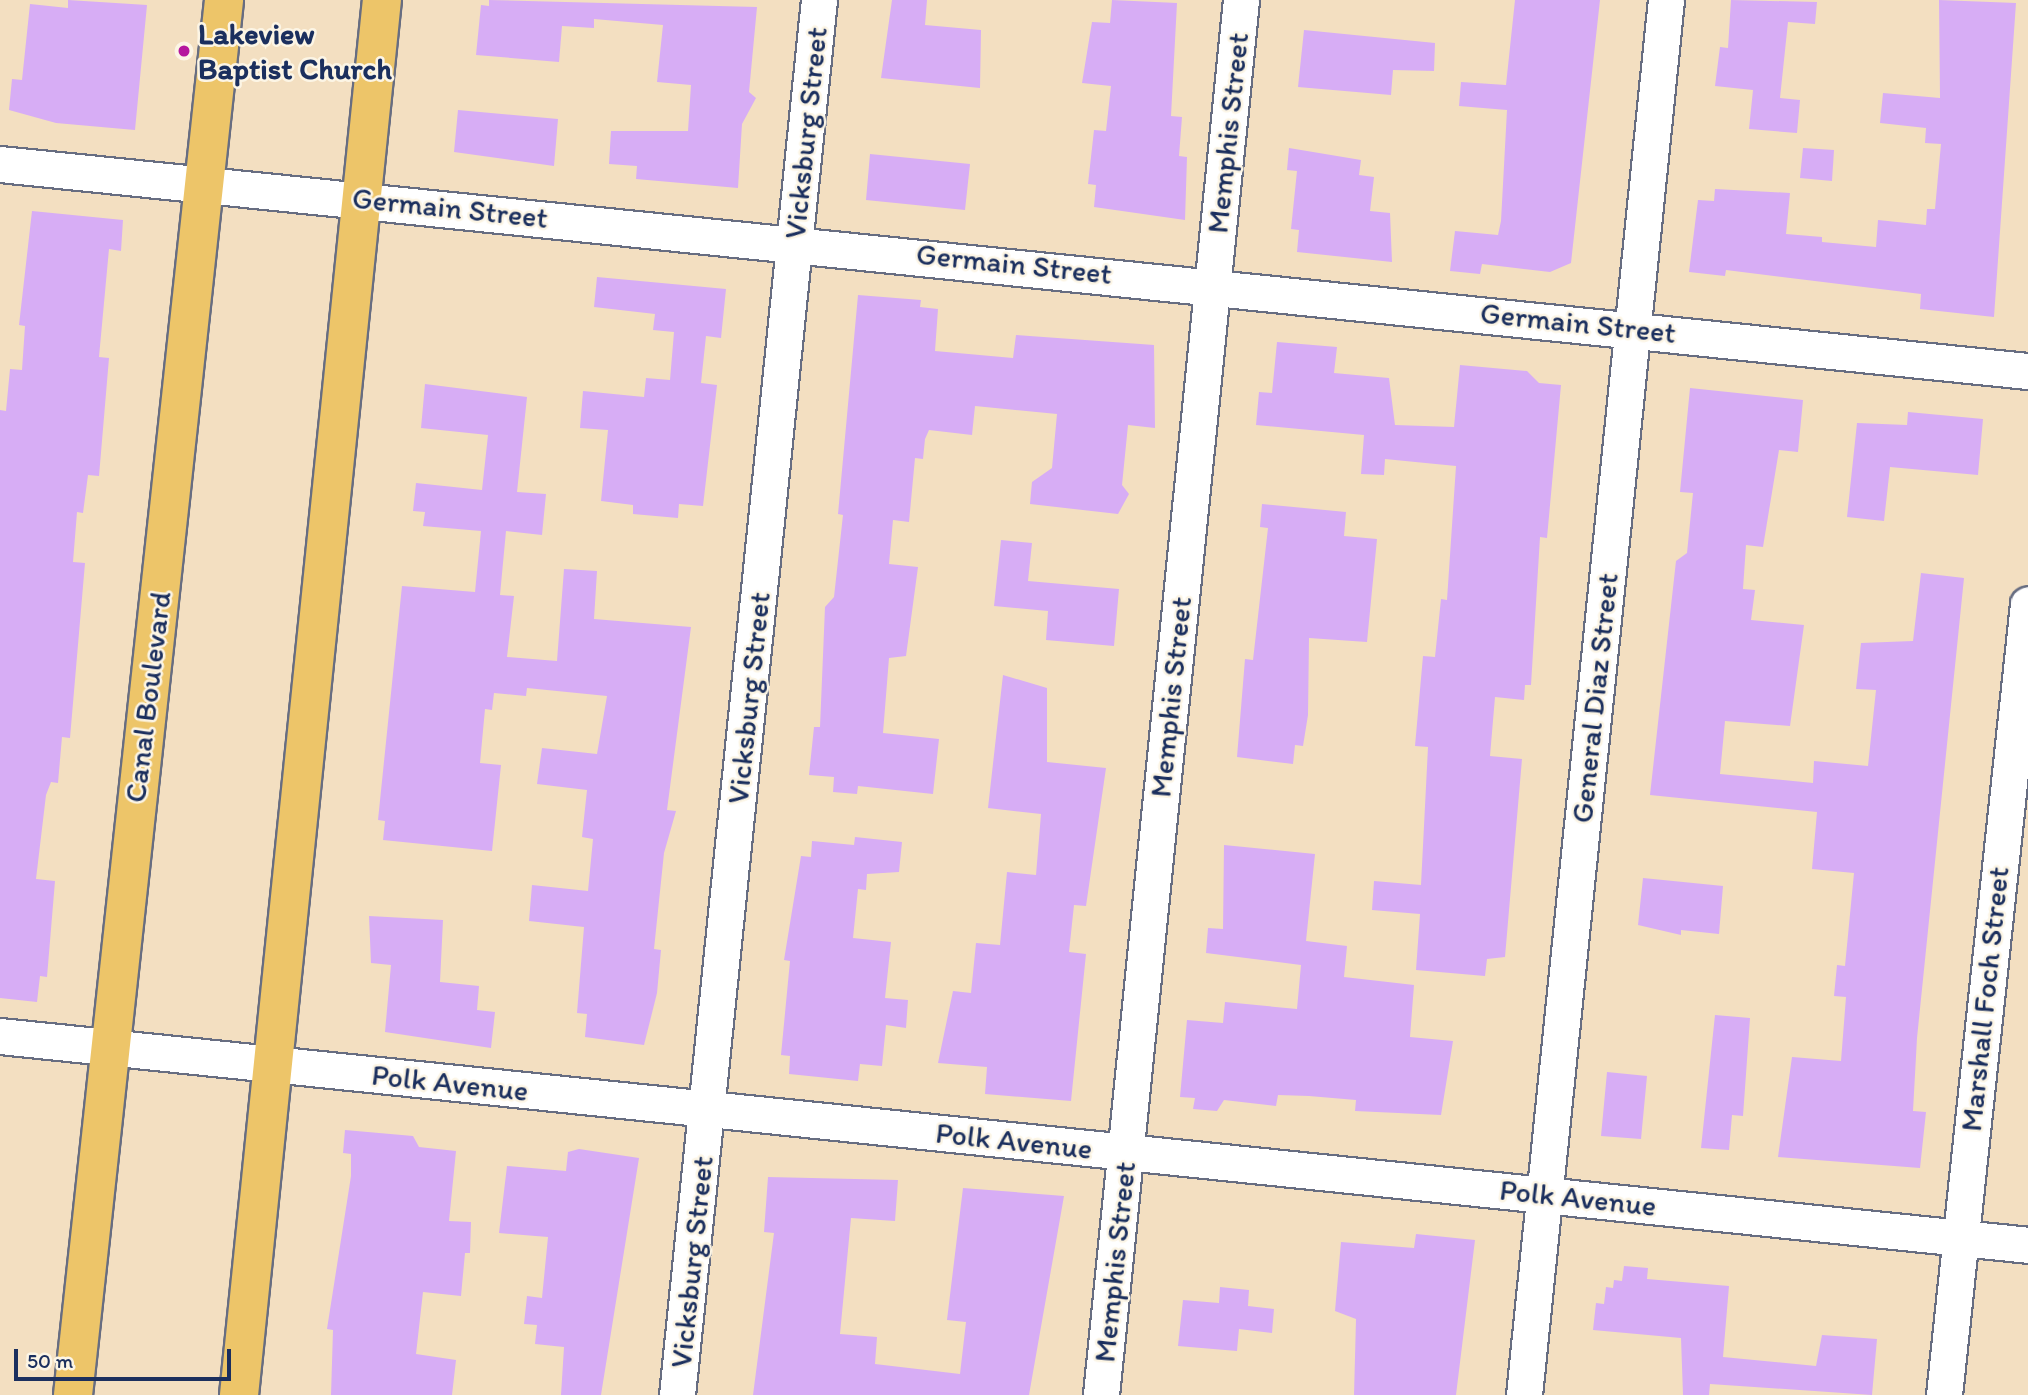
<!DOCTYPE html>
<style>
body{margin:0}
#map{position:relative;width:2028px;height:1395px;overflow:hidden;background:#f3dfc1;font-family:Itim,sans-serif}
div>[style]{position:absolute}
[style*='--x']{left:calc(var(--x)*1px);top:calc(var(--y)*1px);width:calc(var(--w)*1px);rotate:calc(var(--a)*1deg)}
.building>*{inset:0;background:#d7adf5}
.roads{filter:drop-shadow(2px 0 #676d81) drop-shadow(-2px 0 #676d81) drop-shadow(0 2px #676d81) drop-shadow(0 -2px #676d81)}
.minor>*{height:35px;margin:-17.5px;padding:0 17.5px;transform-origin:17.5px;border-radius:17.5px;background:#fff}
.major>*{height:38px;margin:-19px;padding:0 19px;transform-origin:19px;border-radius:19px;background:#edc569}
.dots>*{width:19px;height:19px;translate:-50% -50%;box-sizing:border-box;border:4px solid #fcf5e5;border-radius:50%}
span{translate:-50% -50%;white-space:nowrap;text-align:center;line-height:1.15;-webkit-text-stroke:5px #fcf5e5;paint-order:stroke}
.poi-label{font-size:30px;color:#1b2f5e;font-weight:700}
.left{translate:0 -50%;text-align:left}
.street-label{font-size:30px;color:#1b2f5e}
.scale{position:absolute;left:14px;top:1349px;width:217px;height:32px;box-sizing:border-box;border:4px solid #1b2f5e;border-top:0;padding-left:9px;font-size:21px;line-height:24px;white-space:nowrap;color:#1b2f5e;-webkit-text-stroke:5px #fcf5e5;paint-order:stroke}
</style>
<div id="map">
<div class="building">
<div style="clip-path:polygon(68px 0,147px 5px,135px 130px,56px 123px,9px 110px,12px 79px,22px 80px,30px 4px,68px 8px)"></div>
<div style="clip-path:polygon(489px 0,757px 7px,749px 92px,756px 98px,742px 124px,738px 188px,636px 179px,637px 166px,609px 164px,611px 131px,688px 131px,691px 85px,657px 82px,663px 25px,594px 19px,594px 28px,562px 26px,559px 62px,476px 55px,481px 5px,489px 6px)"></div>
<div style="clip-path:polygon(892px 0,927px 0,925px 25px,981px 30px,980px 88px,881px 78px)"></div>
<div style="clip-path:polygon(1112px 0,1177px 3px,1171px 116px,1182px 117px,1179px 156px,1187px 157px,1185px 220px,1094px 207px,1096px 185px,1088px 184px,1094px 130px,1106px 131px,1111px 86px,1082px 83px,1092px 22px,1110px 23px)"></div>
<div style="clip-path:polygon(1515px 0,1600px 0,1571px 263px,1550px 272px,1482px 264px,1480px 274px,1450px 271px,1455px 231px,1498px 235px,1501px 221px,1507px 110px,1459px 106px,1461px 82px,1506px 85px)"></div>
<div style="clip-path:polygon(1731px 0,1817px 2px,1815px 24px,1788px 22px,1780px 98px,1800px 100px,1797px 133px,1749px 129px,1753px 90px,1715px 86px,1720px 47px,1728px 48px)"></div>
<div style="clip-path:polygon(1939px 0,2016px 3px,1994px 317px,1920px 309px,1921px 294px,1726px 270px,1725px 276px,1689px 272px,1698px 200px,1714px 201px,1715px 189px,1790px 193px,1786px 234px,1822px 237px,1822px 242px,1876px 247px,1878px 220px,1926px 225px,1927px 209px,1935px 209px,1941px 144px,1925px 143px,1926px 128px,1880px 123px,1883px 93px,1940px 98px)"></div>
<div style="clip-path:polygon(1304px 30px,1435px 43px,1434px 71px,1393px 70px,1391px 95px,1298px 87px)"></div>
<div style="clip-path:polygon(458px 110px,558px 119px,554px 166px,454px 152px)"></div>
<div style="clip-path:polygon(1289px 148px,1361px 160px,1359px 175px,1374px 177px,1370px 211px,1390px 213px,1392px 262px,1297px 252px,1299px 230px,1291px 229px,1297px 171px,1287px 170px)"></div>
<div style="clip-path:polygon(1803px 148px,1834px 150px,1832px 181px,1800px 178px)"></div>
<div style="clip-path:polygon(870px 154px,970px 164px,965px 210px,866px 200px)"></div>
<div style="clip-path:polygon(32px 211px,123px 220px,121px 251px,109px 249px,99px 357px,109px 358px,99px 476px,88px 475px,83px 513px,77px 512px,73px 562px,85px 563px,70px 738px,62px 737px,58px 783px,51px 782px,46px 795px,36px 879px,55px 881px,47px 977px,40px 976px,37px 1002px,0 998px,0 410px,6px 411px,10px 369px,22px 370px,25px 326px,19px 325px)"></div>
<div style="clip-path:polygon(597px 277px,726px 289px,721px 338px,706px 336px,701px 383px,717px 385px,703px 506px,679px 504px,678px 518px,633px 514px,633px 505px,601px 501px,608px 430px,580px 428px,583px 391px,644px 397px,646px 378px,670px 380px,674px 332px,653px 330px,655px 314px,594px 307px)"></div>
<div style="clip-path:polygon(858px 295px,921px 300px,920px 307px,938px 309px,935px 351px,1013px 358px,1016px 335px,1154px 345px,1155px 428px,1128px 425px,1122px 485px,1129px 494px,1118px 514px,1030px 504px,1032px 482px,1052px 468px,1057px 414px,975px 406px,972px 435px,929px 430px,925px 439px,923px 459px,915px 458px,909px 522px,893px 520px,889px 564px,918px 567px,906px 656px,889px 658px,883px 733px,939px 739px,933px 794px,858px 786px,857px 794px,833px 792px,834px 777px,809px 775px,814px 727px,820px 727px,825px 607px,834px 597px,843px 515px,838px 514px)"></div>
<div style="clip-path:polygon(1277px 342px,1337px 347px,1334px 373px,1389px 378px,1395px 425px,1454px 427px,1460px 365px,1527px 371px,1539px 383px,1561px 385px,1547px 538px,1540px 537px,1531px 685px,1525px 685px,1524px 700px,1495px 697px,1490px 756px,1522px 759px,1505px 957px,1487px 959px,1485px 976px,1416px 970px,1420px 914px,1372px 910px,1374px 881px,1421px 885px,1428px 747px,1415px 746px,1423px 656px,1435px 657px,1441px 599px,1447px 600px,1456px 466px,1385px 459px,1384px 475px,1361px 474px,1364px 435px,1256px 425px,1259px 392px,1272px 393px)"></div>
<div style="clip-path:polygon(425px 384px,527px 397px,517px 492px,546px 494px,542px 535px,506px 531px,500px 595px,514px 596px,507px 657px,557px 661px,564px 569px,597px 571px,594px 619px,691px 627px,667px 810px,676px 811px,664px 853px,654px 949px,661px 950px,657px 993px,644px 1045px,585px 1037px,587px 1014px,577px 1013px,584px 927px,529px 921px,532px 885px,588px 891px,593px 839px,582px 837px,587px 790px,537px 784px,542px 748px,597px 754px,607px 696px,527px 688px,526px 696px,494px 693px,492px 710px,485px 709px,480px 763px,501px 765px,492px 851px,383px 840px,385px 821px,378px 820px,402px 586px,475px 592px,481px 531px,423px 526px,425px 512px,413px 511px,416px 483px,482px 490px,488px 435px,421px 428px)"></div>
<div style="clip-path:polygon(1690px 388px,1803px 400px,1798px 452px,1779px 450px,1763px 547px,1746px 545px,1743px 589px,1755px 590px,1751px 620px,1804px 625px,1790px 726px,1725px 721px,1720px 774px,1813px 783px,1814px 761px,1868px 766px,1876px 690px,1856px 689px,1861px 643px,1913px 641px,1921px 573px,1964px 578px,1917px 1038px,1913px 1111px,1926px 1112px,1920px 1168px,1778px 1157px,1792px 1057px,1841px 1061px,1846px 997px,1834px 996px,1837px 965px,1845px 966px,1854px 873px,1812px 869px,1817px 812px,1650px 795px,1676px 561px,1687px 553px,1693px 493px,1680px 492px)"></div>
<div style="clip-path:polygon(1908px 412px,1983px 419px,1978px 475px,1890px 467px,1884px 521px,1847px 517px,1857px 423px,1907px 425px)"></div>
<div style="clip-path:polygon(1262px 504px,1346px 512px,1344px 536px,1377px 539px,1367px 642px,1309px 638px,1308px 715px,1303px 746px,1295px 745px,1293px 764px,1237px 757px,1245px 659px,1253px 660px,1268px 528px,1260px 527px)"></div>
<div style="clip-path:polygon(1001px 540px,1032px 543px,1028px 581px,1119px 589px,1114px 646px,1046px 640px,1048px 611px,994px 606px)"></div>
<div style="clip-path:polygon(1003px 675px,1047px 688px,1047px 762px,1106px 768px,1086px 906px,1074px 905px,1069px 952px,1086px 954px,1071px 1101px,985px 1094px,987px 1067px,938px 1063px,953px 991px,971px 993px,976px 943px,1000px 945px,1007px 872px,1036px 875px,1041px 814px,988px 808px)"></div>
<div style="clip-path:polygon(855px 837px,902px 842px,899px 872px,867px 874px,866px 890px,858px 889px,853px 938px,891px 942px,885px 998px,908px 1000px,906px 1028px,886px 1025px,882px 1066px,860px 1064px,858px 1081px,789px 1074px,790px 1056px,781px 1055px,790px 961px,784px 960px,801px 856px,811px 857px,812px 841px,854px 845px)"></div>
<div style="clip-path:polygon(1224px 845px,1315px 854px,1306px 941px,1347px 946px,1344px 977px,1414px 985px,1410px 1037px,1453px 1041px,1441px 1115px,1355px 1111px,1356px 1100px,1309px 1096px,1278px 1095px,1276px 1106px,1224px 1100px,1217px 1111px,1193px 1109px,1195px 1098px,1180px 1097px,1187px 1020px,1223px 1023px,1225px 1002px,1297px 1009px,1301px 965px,1206px 953px,1208px 928px,1223px 929px)"></div>
<div style="clip-path:polygon(1643px 878px,1723px 886px,1719px 934px,1681px 930px,1681px 935px,1638px 925px)"></div>
<div style="clip-path:polygon(369px 916px,443px 920px,440px 982px,479px 986px,477px 1010px,495px 1012px,491px 1048px,385px 1032px,391px 965px,371px 963px)"></div>
<div style="clip-path:polygon(1715px 1015px,1750px 1018px,1743px 1116px,1732px 1115px,1729px 1150px,1701px 1148px)"></div>
<div style="clip-path:polygon(1607px 1072px,1647px 1076px,1641px 1139px,1601px 1136px)"></div>
<div style="clip-path:polygon(345px 1130px,413px 1136px,419px 1147px,456px 1151px,449px 1221px,471px 1222px,470px 1253px,465px 1253px,461px 1296px,423px 1292px,416px 1354px,456px 1360px,452px 1395px,331px 1395px,333px 1330px,327px 1329px,351px 1176px,351px 1154px,343px 1153px)"></div>
<div style="clip-path:polygon(579px 1149px,639px 1158px,601px 1395px,561px 1395px,564px 1347px,535px 1344px,537px 1325px,524px 1324px,527px 1296px,542px 1298px,548px 1237px,499px 1233px,507px 1166px,566px 1171px,568px 1152px)"></div>
<div style="clip-path:polygon(768px 1177px,898px 1180px,895px 1221px,851px 1218px,840px 1334px,877px 1337px,875px 1364px,960px 1374px,966px 1322px,947px 1320px,963px 1188px,1064px 1196px,1029px 1395px,753px 1395px,774px 1233px,764px 1232px)"></div>
<div style="clip-path:polygon(1416px 1234px,1475px 1240px,1456px 1395px,1354px 1395px,1356px 1319px,1335px 1311px,1341px 1242px,1414px 1248px)"></div>
<div style="clip-path:polygon(1624px 1266px,1648px 1268px,1647px 1279px,1729px 1286px,1723px 1357px,1816px 1366px,1822px 1335px,1877px 1339px,1872px 1395px,1710px 1384px,1709px 1395px,1683px 1395px,1681px 1338px,1593px 1330px,1596px 1303px,1604px 1304px,1606px 1287px,1613px 1288px,1614px 1280px,1622px 1281px)"></div>
<div style="clip-path:polygon(1220px 1287px,1249px 1290px,1248px 1306px,1274px 1309px,1272px 1333px,1239px 1329px,1237px 1351px,1178px 1346px,1183px 1300px,1219px 1303px)"></div>
</div>
<div class="roads">
<div class="minor">
<div style="--x:0;--y:164;--w:2039;--a:5.83"></div>
<div style="--x:0;--y:1036;--w:2039;--a:5.88"></div>
<div style="--x:677;--y:1395;--w:1402;--a:-84.19"></div>
<div style="--x:1101;--y:1395;--w:1402;--a:-84.27"></div>
<div style="--x:1524;--y:1395;--w:1402;--a:-84.19"></div>
<div style="--x:1944;--y:1395;--w:795;--a:-83.94"></div>
</div>
<div class="major">
<div style="--x:73;--y:1395;--w:1403;--a:-83.82"></div>
<div style="--x:239;--y:1395;--w:1402;--a:-84.15"></div>
</div>
</div>
<div class="dots">
<div style="left:184px;top:51px;background:#b5179e"></div>
</div>
<div class="poi-label">
<span class="left" style="left:198px;top:51px">Lakeview<br>Baptist Church</span>
</div>
<div class="street-label">
<span style="left:806px;top:133px;rotate:-84deg">Vicksburg Street</span>
<span style="left:1228px;top:133px;rotate:-84deg">Memphis Street</span>
<span style="left:450px;top:208px;rotate:6deg">Germain Street</span>
<span style="left:1014px;top:264px;rotate:6deg">Germain Street</span>
<span style="left:1578px;top:323px;rotate:6deg">Germain Street</span>
<span style="left:148px;top:697px;rotate:-83deg">Canal Boulevard</span>
<span style="left:1171px;top:697px;rotate:-84deg">Memphis Street</span>
<span style="left:749px;top:698px;rotate:-84deg">Vicksburg Street</span>
<span style="left:1595px;top:698px;rotate:-84deg">General Diaz Street</span>
<span style="left:1985px;top:999px;rotate:-84deg">Marshall Foch Street</span>
<span style="left:450px;top:1083px;rotate:6deg">Polk Avenue</span>
<span style="left:1014px;top:1141px;rotate:6deg">Polk Avenue</span>
<span style="left:1578px;top:1198px;rotate:6deg">Polk Avenue</span>
<span style="left:692px;top:1262px;rotate:-84deg">Vicksburg Street</span>
<span style="left:1115px;top:1262px;rotate:-84deg">Memphis Street</span>
</div>
<div class="scale">50 m</div>
</div>
